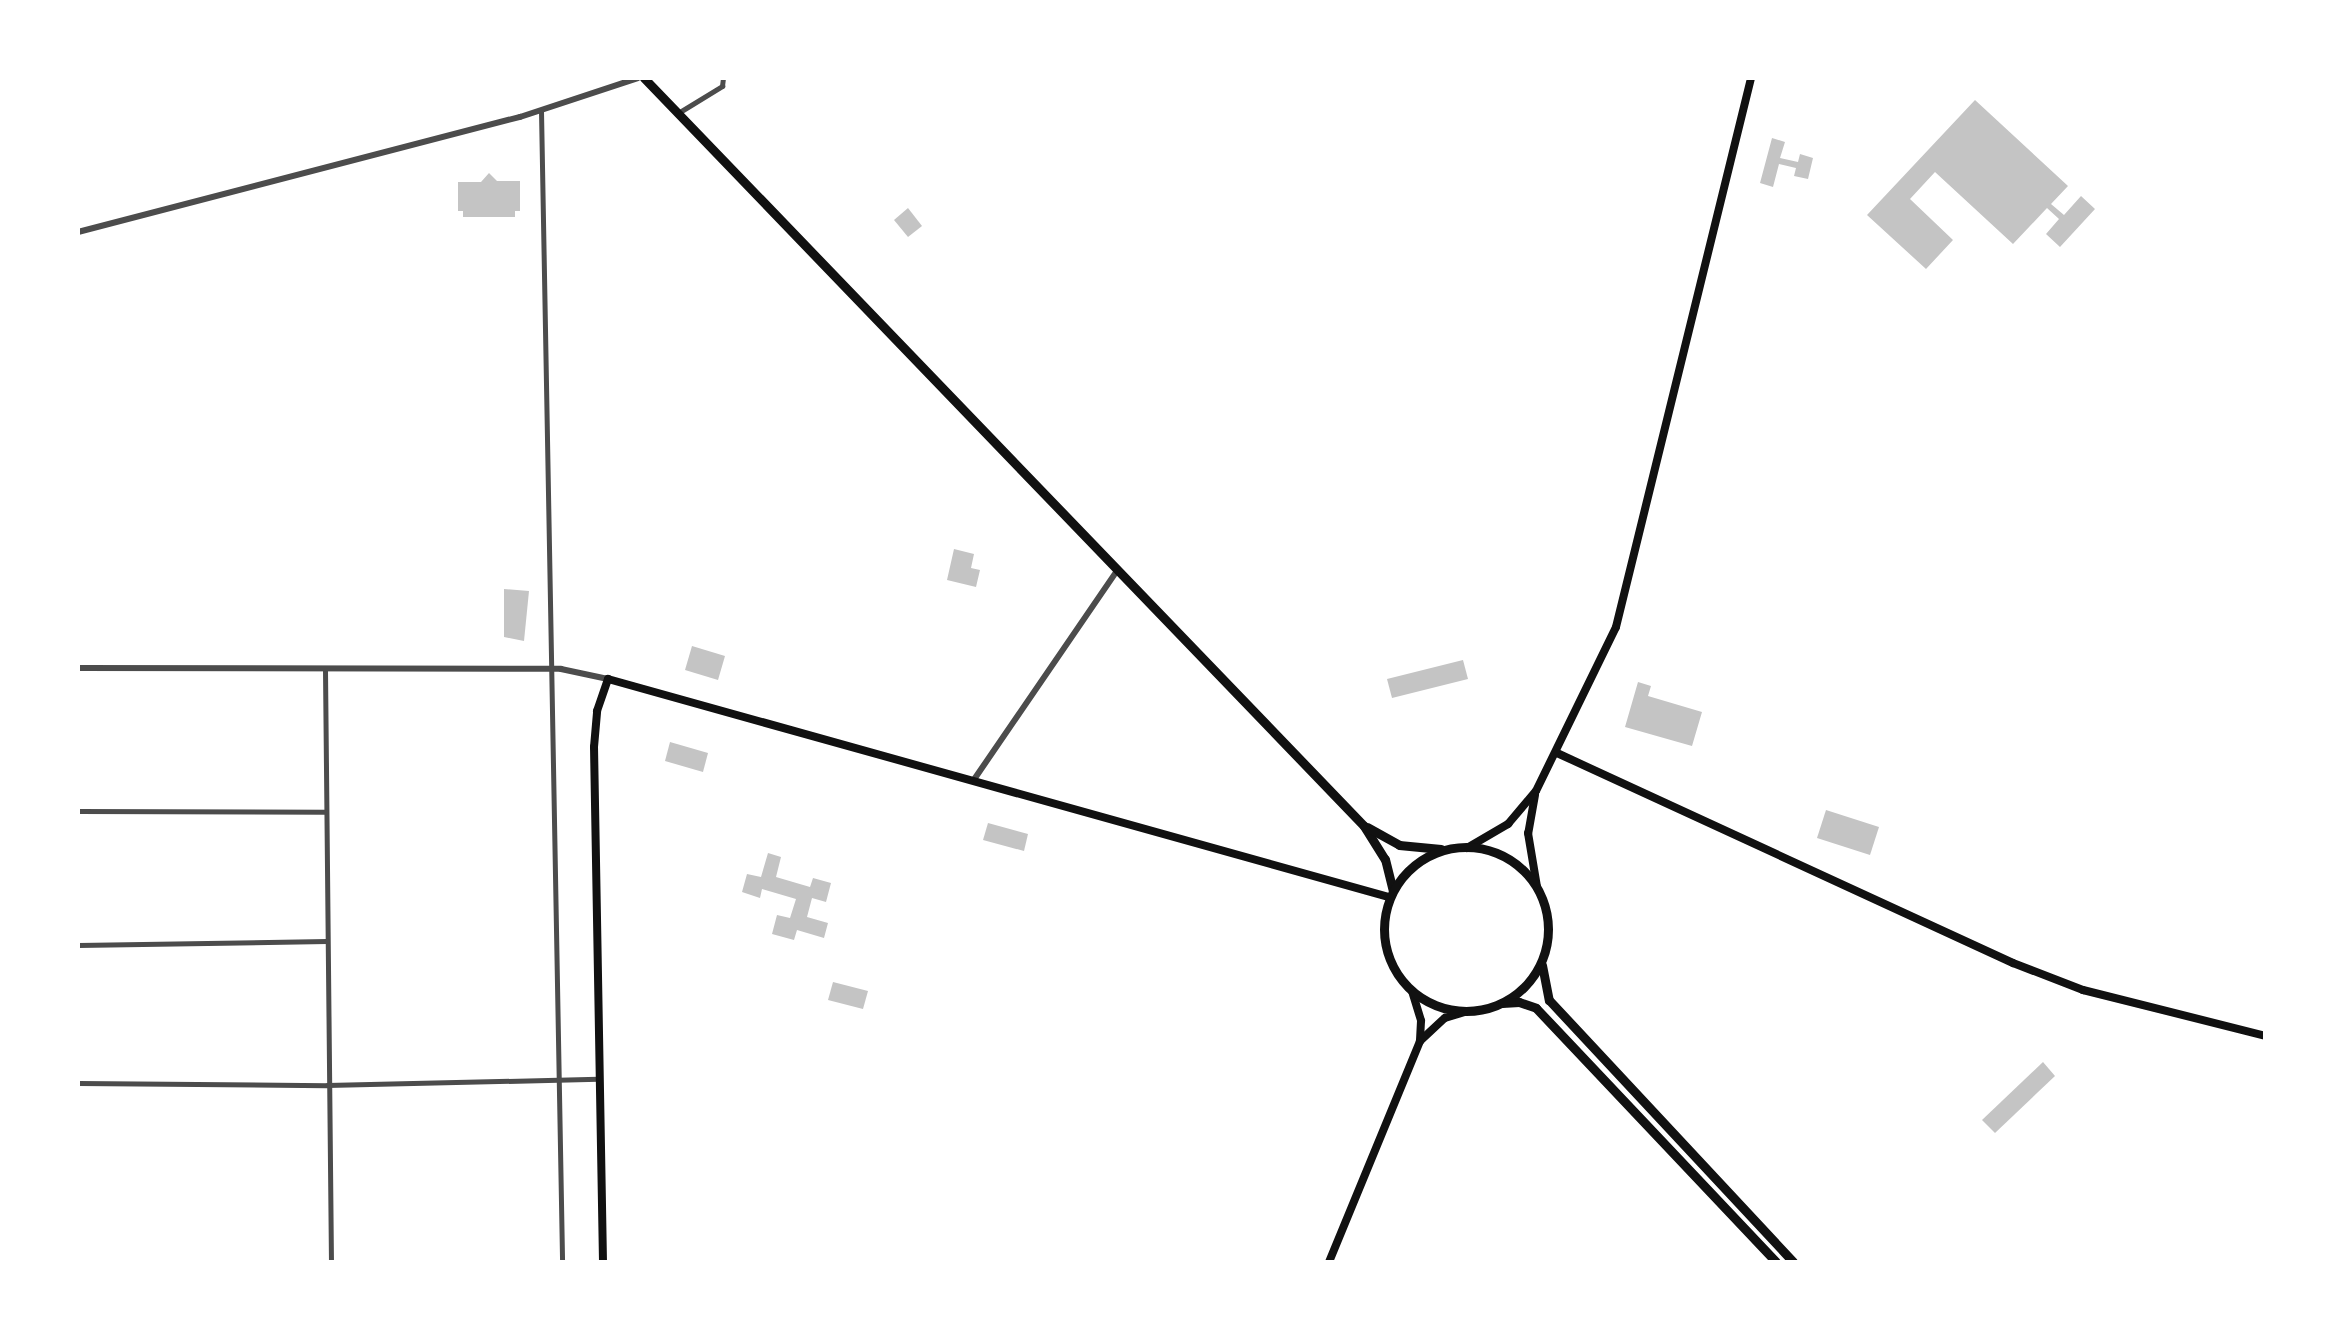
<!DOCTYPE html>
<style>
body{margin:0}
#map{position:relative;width:2343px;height:1340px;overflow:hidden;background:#fff;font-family:"Source Serif 4",serif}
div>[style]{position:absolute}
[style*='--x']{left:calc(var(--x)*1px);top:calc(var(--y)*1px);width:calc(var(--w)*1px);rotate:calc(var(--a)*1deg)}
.building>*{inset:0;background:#c4c4c4}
.minor>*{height:5px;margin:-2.5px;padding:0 2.5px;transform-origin:2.5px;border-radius:2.5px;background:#4c4c4c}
.tertiary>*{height:6px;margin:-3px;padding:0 3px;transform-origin:3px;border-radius:3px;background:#4c4c4c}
.secondary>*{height:8px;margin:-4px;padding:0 4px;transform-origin:4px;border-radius:4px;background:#111}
.primary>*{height:9px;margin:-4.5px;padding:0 4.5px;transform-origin:4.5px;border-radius:4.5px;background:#111}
.primary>.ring{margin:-4.5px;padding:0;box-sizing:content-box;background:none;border:9px solid #111;border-radius:50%}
span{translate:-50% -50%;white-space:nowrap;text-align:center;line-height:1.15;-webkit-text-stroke:10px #fff;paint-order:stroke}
.frame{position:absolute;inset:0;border:80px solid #fff;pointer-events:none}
</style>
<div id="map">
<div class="building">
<div style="clip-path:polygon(1975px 100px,2068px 186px,2051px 204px,2064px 215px,2081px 196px,2095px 209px,2060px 247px,2046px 234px,2059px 219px,2047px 208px,2013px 244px,1935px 172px,1910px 199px,1953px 240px,1926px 269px,1867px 215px)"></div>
<div style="clip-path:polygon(1772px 138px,1785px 142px,1780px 158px,1798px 162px,1800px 154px,1813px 158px,1808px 179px,1794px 176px,1796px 168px,1779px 164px,1773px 187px,1760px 183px)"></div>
<div style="clip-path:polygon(489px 173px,497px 181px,520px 181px,520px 211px,515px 211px,515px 217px,463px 217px,463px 211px,458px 211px,458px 182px,481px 182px)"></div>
<div style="clip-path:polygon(908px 208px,922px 226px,908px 237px,894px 220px)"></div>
<div style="clip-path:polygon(954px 549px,974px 554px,971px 568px,980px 570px,976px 587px,947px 580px)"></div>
<div style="clip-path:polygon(504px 589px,529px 591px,524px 641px,504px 637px)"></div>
<div style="clip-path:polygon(692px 646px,725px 656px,718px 680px,685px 670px)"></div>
<div style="clip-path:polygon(1463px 660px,1468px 679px,1392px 698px,1387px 679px)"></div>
<div style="clip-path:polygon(1638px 682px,1651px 686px,1648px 696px,1702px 712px,1692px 746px,1625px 727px)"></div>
<div style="clip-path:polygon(670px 742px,708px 753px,703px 772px,665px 761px)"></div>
<div style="clip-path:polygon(1826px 810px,1879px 827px,1870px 855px,1817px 838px)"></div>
<div style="clip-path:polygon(988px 823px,1028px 834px,1024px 851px,983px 840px)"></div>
<div style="clip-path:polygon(768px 853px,781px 857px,776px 877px,810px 887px,813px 878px,831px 883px,826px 902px,812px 898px,807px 917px,828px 923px,824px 938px,797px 930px,794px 940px,772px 934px,777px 915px,790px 918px,796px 899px,762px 889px,760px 898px,742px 892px,747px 874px,761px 877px)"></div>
<div style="clip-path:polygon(833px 982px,868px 991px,863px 1009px,828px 1000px)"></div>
<div style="clip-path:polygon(2043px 1062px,2055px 1076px,1995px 1133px,1982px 1120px)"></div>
</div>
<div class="minor">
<div style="--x:541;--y:111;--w:1151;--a:88.95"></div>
<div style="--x:678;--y:113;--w:52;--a:-31.5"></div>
<div style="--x:722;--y:86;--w:8;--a:-83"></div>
<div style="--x:325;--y:670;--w:592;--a:89.42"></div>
<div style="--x:78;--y:811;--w:248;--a:0.2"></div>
<div style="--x:78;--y:945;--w:249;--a:-0.9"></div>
<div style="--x:78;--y:1083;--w:249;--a:0.5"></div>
<div style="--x:327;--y:1085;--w:271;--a:-1.3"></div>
</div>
<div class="tertiary">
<div style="--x:78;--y:232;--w:457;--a:-14.6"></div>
<div style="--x:520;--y:117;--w:124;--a:-18.3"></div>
<div style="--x:78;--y:668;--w:483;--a:0.1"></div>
<div style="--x:561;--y:669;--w:48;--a:12"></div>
<div style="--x:973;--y:781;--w:255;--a:-55.6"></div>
</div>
<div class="secondary">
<div style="--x:1557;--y:753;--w:502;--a:24.73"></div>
<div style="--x:2013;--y:963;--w:75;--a:21.1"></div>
<div style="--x:2083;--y:990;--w:189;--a:14.1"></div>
<div style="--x:1535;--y:795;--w:39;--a:100"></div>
<div style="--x:1528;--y:833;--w:55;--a:80.5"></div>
<div style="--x:1467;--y:848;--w:48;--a:-30.3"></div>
<div style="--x:1508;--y:824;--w:43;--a:-49.7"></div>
<div style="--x:1536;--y:791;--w:182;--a:-64"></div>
<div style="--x:1616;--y:627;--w:565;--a:-76.18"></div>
<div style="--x:1412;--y:991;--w:31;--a:73"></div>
<div style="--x:1421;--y:1021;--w:20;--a:93"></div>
<div style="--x:603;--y:1262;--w:515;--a:-91"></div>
<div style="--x:594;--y:747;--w:36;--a:-85"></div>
<div style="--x:597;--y:711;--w:34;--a:-71"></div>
<div style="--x:608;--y:679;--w:811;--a:15.6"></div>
<div style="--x:1329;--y:1262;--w:239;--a:-67.6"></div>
<div style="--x:1420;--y:1041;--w:34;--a:-43"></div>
<div style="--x:1445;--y:1018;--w:24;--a:-17"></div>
</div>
<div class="primary">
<div style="--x:644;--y:78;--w:1038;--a:46.09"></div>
<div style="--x:1364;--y:826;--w:39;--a:58"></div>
<div style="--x:1385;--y:859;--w:32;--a:76"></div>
<div style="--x:1367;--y:827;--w:37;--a:29"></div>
<div style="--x:1399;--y:845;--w:42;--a:5.4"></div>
<div class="ring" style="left:1384px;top:847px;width:155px;height:155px"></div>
<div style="--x:1542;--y:965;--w:36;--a:79"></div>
<div style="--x:1549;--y:1000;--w:358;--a:47"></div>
<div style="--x:1502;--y:1003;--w:17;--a:-3"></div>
<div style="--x:1519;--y:1002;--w:18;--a:19"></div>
<div style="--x:1536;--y:1008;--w:349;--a:46.6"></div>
</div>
<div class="frame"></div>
</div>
